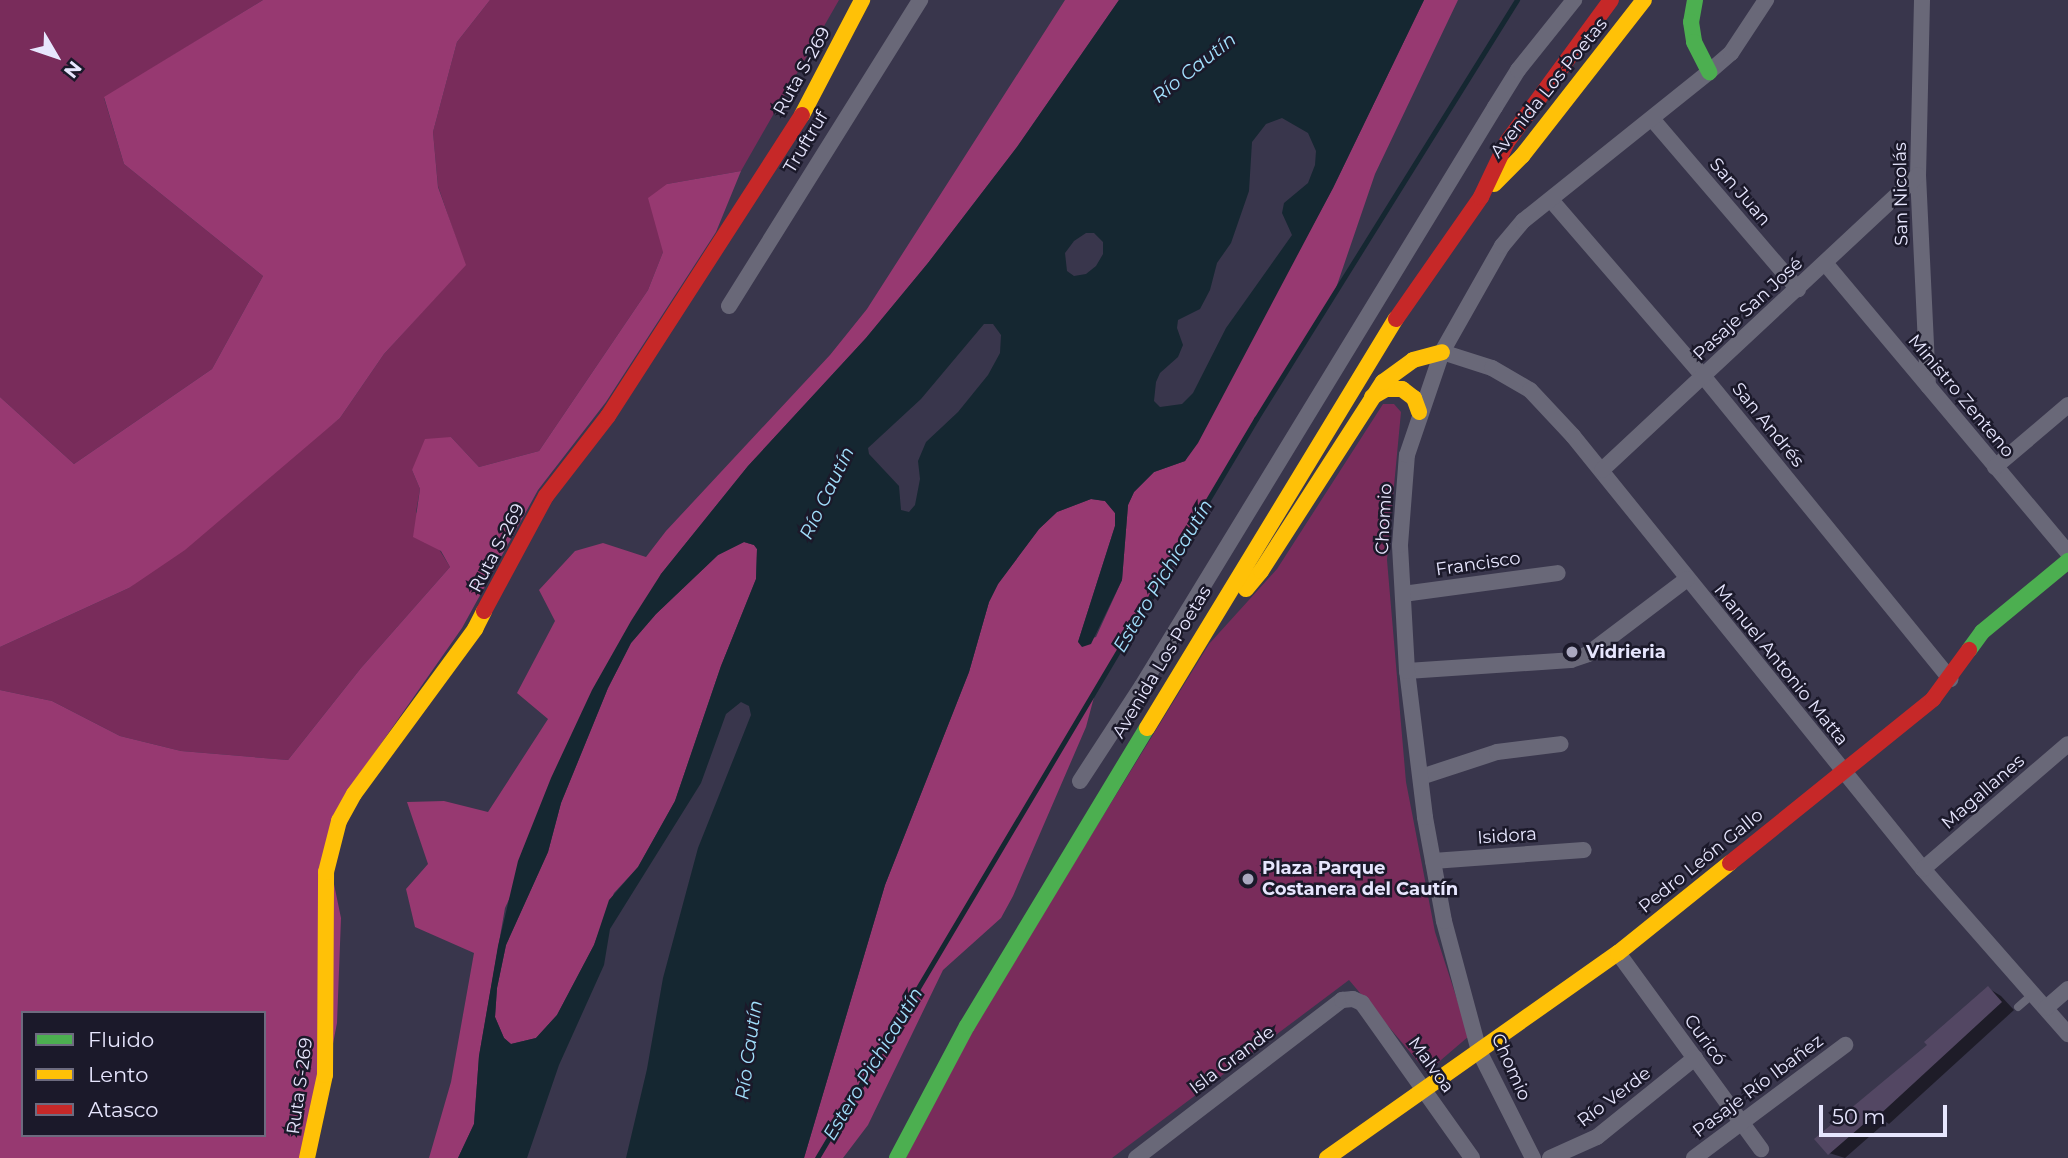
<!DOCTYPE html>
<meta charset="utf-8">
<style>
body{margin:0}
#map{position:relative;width:2068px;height:1158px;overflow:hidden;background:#39364c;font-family:Montserrat,sans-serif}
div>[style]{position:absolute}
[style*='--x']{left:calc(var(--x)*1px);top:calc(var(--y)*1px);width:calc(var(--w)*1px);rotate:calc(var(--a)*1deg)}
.green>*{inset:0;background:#792c5b}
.forest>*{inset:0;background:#973971}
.water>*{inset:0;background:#152731}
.shadow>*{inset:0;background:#0007}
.stream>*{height:5px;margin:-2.5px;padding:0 2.5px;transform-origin:2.5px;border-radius:2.5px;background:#152731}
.building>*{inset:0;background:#534763}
.lane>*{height:8px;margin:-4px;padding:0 4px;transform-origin:4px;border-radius:4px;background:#696878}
.street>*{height:16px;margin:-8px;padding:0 8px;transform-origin:8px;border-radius:8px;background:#696878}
.fast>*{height:16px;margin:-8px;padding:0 8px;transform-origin:8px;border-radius:8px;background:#4caf50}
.slow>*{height:16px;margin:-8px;padding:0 8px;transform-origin:8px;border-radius:8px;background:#ffc107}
.jam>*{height:16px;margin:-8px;padding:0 8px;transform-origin:8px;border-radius:8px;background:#c62828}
.dots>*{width:19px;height:19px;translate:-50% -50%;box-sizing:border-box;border:4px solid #1b192a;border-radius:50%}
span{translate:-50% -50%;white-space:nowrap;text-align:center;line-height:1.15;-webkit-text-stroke:5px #1b192a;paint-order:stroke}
.street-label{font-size:18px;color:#e7e6fe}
.poi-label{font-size:18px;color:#e7e6fe;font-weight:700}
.left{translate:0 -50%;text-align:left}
.water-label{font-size:19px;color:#a2e0fd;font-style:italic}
.legend{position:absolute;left:21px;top:1011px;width:245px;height:126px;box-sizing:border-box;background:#1b192a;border:2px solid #6d6b7f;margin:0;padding:9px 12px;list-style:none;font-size:21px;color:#e7e6fe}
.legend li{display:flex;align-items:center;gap:14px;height:35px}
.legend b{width:35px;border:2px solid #6d6b7f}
.north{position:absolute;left:21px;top:21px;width:70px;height:70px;-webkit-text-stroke:5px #1b192a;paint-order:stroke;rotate:129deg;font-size:19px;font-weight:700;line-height:28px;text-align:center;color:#e7e6fe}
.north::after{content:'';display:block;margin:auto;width:24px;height:32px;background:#e7e6fe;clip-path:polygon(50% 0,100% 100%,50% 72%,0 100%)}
.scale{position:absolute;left:1819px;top:1105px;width:128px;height:32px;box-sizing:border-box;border:4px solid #e7e6fe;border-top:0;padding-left:9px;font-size:21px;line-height:24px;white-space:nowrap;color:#e7e6fe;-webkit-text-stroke:5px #1b192a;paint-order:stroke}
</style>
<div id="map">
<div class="green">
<div style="clip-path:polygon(0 0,263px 0,104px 98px,124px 164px,263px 276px,212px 369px,74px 464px,0 397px)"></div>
<div style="clip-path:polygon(490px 0,839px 0,741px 171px,667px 184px,663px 252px,648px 290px,539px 451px,479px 467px,451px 437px,412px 470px,420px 489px,416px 512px,450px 567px,361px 668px,288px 760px,181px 751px,120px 736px,52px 701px,0 690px,0 647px,129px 588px,340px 418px,384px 354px,465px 265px,438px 186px,433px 132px,457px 42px)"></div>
<div style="clip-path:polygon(1383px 404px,1394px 404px,1401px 412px,1387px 560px,1406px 782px,1435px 932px,1469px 1036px,1427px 1072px,1349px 980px,1112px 1158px,906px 1158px,955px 1056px,1209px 644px,1277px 569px)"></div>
</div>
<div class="forest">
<div style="clip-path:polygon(263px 0,490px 0,457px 42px,433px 132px,438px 187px,466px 265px,384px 354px,340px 418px,185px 550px,129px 588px,0 647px,0 397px,74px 464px,212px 369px,263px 276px,124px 164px,104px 97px)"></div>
<div style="clip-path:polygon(1065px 0,1119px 0,1017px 147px,928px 263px,866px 338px,748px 466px,661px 574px,505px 908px,479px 1056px,474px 1124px,458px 1158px,429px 1158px,451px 1082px,474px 953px,415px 927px,406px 889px,428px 864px,407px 802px,444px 801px,488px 812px,548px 719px,517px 693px,555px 621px,539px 590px,575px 551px,603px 543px,646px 557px,666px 531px,830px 355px,867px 309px)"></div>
<div style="clip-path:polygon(1424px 0,1458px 0,1375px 174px,1335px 291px,1097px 686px,1086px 727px,1013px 896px,1001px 918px,943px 970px,868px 1125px,843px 1158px,804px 1158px,885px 885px,969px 672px,989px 602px,998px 584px,1039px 529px,1057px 512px,1091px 499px,1105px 501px,1115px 513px,1115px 526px,1078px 642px,1096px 637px,1122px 580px,1128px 505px,1134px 492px,1154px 472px,1185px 461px,1333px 188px)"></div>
<div style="clip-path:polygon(evenodd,741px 171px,716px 232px,606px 402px,538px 490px,462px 628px,350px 788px,328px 855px,341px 918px,337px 1023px,311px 1158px,0 1158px,0 690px,52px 701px,120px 736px,181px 751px,288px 760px,361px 668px,450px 567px,441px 551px,413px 537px,420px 489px,412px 470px,425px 439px,451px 437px,479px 467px,539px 451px,648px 290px,663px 252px,648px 198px,667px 184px,741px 171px,23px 1013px,264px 1013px,264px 1135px,23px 1135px,23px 1013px)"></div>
<div style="clip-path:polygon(744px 542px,754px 545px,757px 549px,756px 579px,721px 666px,675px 801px,638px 867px,614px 893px,594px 945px,557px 1015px,536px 1038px,511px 1044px,504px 1038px,495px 1017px,497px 988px,506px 945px,548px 852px,561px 803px,608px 688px,631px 643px,656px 614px,718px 555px)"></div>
</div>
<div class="water">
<div style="clip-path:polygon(evenodd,1119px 0,1424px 0,1333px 188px,1198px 443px,1185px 461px,1154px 472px,1134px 492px,1128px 505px,1122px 580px,1091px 644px,1082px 647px,1078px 642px,1115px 526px,1115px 513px,1105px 501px,1091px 499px,1057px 512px,1039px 529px,998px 584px,989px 602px,969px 672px,885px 885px,804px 1158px,626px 1158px,647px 1069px,663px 978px,698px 848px,751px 715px,749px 706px,741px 702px,726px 714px,701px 783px,610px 929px,604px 965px,559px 1065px,527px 1158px,458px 1158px,474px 1124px,479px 1056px,498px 946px,518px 861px,551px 778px,592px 690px,631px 621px,661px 574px,748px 466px,866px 338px,928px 263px,1017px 147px,1119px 0,1282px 118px,1308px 133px,1316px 151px,1315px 165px,1308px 183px,1284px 203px,1282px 213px,1292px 235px,1226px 328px,1193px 393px,1182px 404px,1160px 407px,1154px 401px,1156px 382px,1160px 373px,1178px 357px,1183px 345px,1177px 328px,1178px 320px,1200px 309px,1210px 290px,1217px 263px,1231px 243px,1249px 191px,1252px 142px,1266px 124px,1282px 118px,1119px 0,1086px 233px,1094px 233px,1103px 242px,1103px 254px,1096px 266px,1086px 274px,1074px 276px,1067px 271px,1065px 253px,1074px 241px,1086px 233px,1119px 0,984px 324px,993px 324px,1001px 335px,1000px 353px,988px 375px,958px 412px,926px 442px,918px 461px,920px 479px,915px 505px,909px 512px,901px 510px,899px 486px,869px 454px,868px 448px,921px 399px,984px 324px,1119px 0,744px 542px,754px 545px,757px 549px,756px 579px,721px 666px,675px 801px,638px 867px,609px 900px,594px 945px,557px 1015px,536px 1038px,511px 1044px,504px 1038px,495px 1017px,497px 988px,506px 945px,548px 852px,561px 803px,608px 688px,631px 643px,656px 614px,718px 555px,744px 542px)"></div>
</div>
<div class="shadow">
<div style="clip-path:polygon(1988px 988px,2001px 996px,2014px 1010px,1889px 1124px,1886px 1122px,1845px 1158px,1829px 1153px,1929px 1045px)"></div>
</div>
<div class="stream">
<div style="--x:817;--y:1158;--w:860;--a:-59.29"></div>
<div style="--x:1256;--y:419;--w:494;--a:-58.1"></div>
</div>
<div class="building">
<div style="clip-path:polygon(1988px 986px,2002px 1002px,1876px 1118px,1873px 1116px,1828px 1155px,1814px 1139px,1927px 1045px,1924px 1042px)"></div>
</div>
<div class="lane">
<div style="--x:2018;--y:1007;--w:20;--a:-41"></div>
</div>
<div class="street">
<div style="--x:1922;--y:0;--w:175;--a:91.3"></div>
<div style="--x:1918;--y:175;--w:211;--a:87.3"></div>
<div style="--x:1653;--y:120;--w:223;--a:49.4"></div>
<div style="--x:1551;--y:200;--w:234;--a:49.2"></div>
<div style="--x:1704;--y:377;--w:390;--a:50.8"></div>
<div style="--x:1825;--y:263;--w:378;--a:50"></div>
<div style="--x:729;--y:306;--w:361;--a:-58"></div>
<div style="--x:1442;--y:352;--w:52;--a:17.7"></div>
<div style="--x:1492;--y:368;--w:44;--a:30.1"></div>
<div style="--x:1530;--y:390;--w:63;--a:46.9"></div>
<div style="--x:1573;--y:436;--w:557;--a:51.05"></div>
<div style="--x:1923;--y:869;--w:220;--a:48.7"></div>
<div style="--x:1995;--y:467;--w:96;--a:-40.3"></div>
<div style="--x:1602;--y:470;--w:432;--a:-43"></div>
<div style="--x:1403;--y:594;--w:156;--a:-7.7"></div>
<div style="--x:1407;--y:671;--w:164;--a:-3.8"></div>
<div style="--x:1571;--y:660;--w:18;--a:-19"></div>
<div style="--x:1588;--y:654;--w:124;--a:-37.1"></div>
<div style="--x:1421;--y:777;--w:80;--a:-18.2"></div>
<div style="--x:1497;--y:752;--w:64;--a:-7.1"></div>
<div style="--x:1080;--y:781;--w:113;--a:-56.9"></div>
<div style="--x:1142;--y:686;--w:678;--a:-58.63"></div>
<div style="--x:1495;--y:107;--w:44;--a:-58.1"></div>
<div style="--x:1518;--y:70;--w:90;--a:-51.3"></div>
<div style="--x:1433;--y:861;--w:151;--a:-4.2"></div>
<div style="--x:1923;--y:869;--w:191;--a:-40.8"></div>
<div style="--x:1618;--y:953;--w:243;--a:53.9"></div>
<div style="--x:2046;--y:1008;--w:29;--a:-41"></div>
<div style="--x:1136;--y:1158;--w:260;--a:-37.5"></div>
<div style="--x:1342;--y:1000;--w:11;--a:-5"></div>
<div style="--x:1353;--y:999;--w:10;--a:24"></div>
<div style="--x:1362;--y:1003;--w:190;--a:54.6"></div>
<div style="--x:1533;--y:1158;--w:120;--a:-116.8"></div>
<div style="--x:1479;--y:1051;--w:135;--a:-105.1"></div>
<div style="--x:1444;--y:921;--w:106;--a:-100.4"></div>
<div style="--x:1425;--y:817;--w:147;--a:-97"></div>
<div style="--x:1407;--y:671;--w:126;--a:-93.2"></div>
<div style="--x:1400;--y:545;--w:90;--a:-85.6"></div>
<div style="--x:1407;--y:455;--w:109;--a:-71.2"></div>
<div style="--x:1442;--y:352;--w:122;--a:-60.5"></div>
<div style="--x:1502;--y:246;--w:33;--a:-50"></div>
<div style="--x:1523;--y:221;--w:238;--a:-38.7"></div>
<div style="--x:1709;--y:72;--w:29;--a:-41"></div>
<div style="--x:1731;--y:53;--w:64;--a:-56.6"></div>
<div style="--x:1550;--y:1158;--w:51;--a:-24.1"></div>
<div style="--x:1597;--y:1137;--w:126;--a:-38.9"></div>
<div style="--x:1694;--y:1158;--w:189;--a:-36.8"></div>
</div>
<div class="fast">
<div style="--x:1695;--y:0;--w:22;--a:100"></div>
<div style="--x:1691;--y:22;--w:20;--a:81"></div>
<div style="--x:1694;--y:42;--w:34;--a:63"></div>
<div style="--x:1969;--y:650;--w:22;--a:-54"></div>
<div style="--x:1982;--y:632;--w:112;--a:-39.5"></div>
<div style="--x:897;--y:1158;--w:149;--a:-62.1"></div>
<div style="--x:967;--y:1026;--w:348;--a:-58.9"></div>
</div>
<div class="slow">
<div style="--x:802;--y:115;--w:130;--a:-62.4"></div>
<div style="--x:1494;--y:184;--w:40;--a:-45"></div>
<div style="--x:1522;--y:156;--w:198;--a:-52"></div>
<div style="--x:1372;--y:397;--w:16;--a:-30"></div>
<div style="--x:1386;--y:389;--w:16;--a:0"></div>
<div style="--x:1402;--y:389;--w:15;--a:37"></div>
<div style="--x:1414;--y:398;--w:15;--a:70"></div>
<div style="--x:1246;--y:589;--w:23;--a:-50"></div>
<div style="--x:1261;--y:571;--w:225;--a:-57.2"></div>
<div style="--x:1383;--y:382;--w:37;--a:-36"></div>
<div style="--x:1413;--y:360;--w:30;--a:-15"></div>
<div style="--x:1147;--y:728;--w:479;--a:-58.7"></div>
<div style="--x:307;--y:1158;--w:85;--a:-77.8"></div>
<div style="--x:325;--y:1075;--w:203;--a:-89.7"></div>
<div style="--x:326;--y:872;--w:53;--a:-75.7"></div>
<div style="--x:339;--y:821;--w:31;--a:-61"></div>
<div style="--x:354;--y:794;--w:205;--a:-53.7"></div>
<div style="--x:475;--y:629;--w:20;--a:-63"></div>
<div style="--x:1327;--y:1158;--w:356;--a:-35.2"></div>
<div style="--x:1618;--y:953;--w:144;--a:-38.8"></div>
</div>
<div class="jam">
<div style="--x:1396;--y:319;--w:149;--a:-55.1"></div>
<div style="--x:1481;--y:197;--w:61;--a:-64.7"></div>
<div style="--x:1507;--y:142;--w:176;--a:-53.8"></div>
<div style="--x:484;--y:611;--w:131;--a:-61.7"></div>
<div style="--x:546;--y:496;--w:101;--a:-52.2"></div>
<div style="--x:608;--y:416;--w:358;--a:-57.2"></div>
<div style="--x:1730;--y:863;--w:261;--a:-38.9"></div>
<div style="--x:1933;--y:699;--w:61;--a:-53.7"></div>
</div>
<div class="dots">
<div style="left:1572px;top:652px;background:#aaa8c0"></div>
<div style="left:1248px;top:879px;background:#aaa8c0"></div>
</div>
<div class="street-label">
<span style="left:802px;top:71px;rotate:-61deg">Ruta S-269</span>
<span style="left:1549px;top:88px;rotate:-51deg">Avenida Los Poetas</span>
<span style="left:806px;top:142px;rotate:-59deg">Truftruf</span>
<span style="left:1740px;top:192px;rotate:49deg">San Juan</span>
<span style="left:1901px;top:194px;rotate:-91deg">San Nicolás</span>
<span style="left:1748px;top:309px;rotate:-43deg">Pasaje San José</span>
<span style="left:1961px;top:396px;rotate:50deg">Ministro Zenteno</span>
<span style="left:1768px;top:425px;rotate:51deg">San Andrés</span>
<span style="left:1384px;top:519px;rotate:-87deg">Chomio</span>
<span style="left:497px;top:548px;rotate:-62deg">Ruta S-269</span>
<span style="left:1478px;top:564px;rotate:-8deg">Francisco</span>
<span style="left:1162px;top:662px;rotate:-59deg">Avenida Los Poetas</span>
<span style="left:1781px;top:665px;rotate:51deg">Manuel Antonio Matta</span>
<span style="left:1983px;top:792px;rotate:-41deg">Magallanes</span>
<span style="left:1507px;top:836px;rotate:-4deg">Isidora</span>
<span style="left:1701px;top:861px;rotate:-39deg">Pedro León Gallo</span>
<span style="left:1705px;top:1040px;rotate:54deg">Curicó</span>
<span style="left:1232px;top:1060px;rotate:-37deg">Isla Grande</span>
<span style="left:1431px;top:1065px;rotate:54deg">Malvoa</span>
<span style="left:1511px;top:1067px;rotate:66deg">Chomio</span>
<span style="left:300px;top:1086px;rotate:-82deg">Ruta S-269</span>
<span style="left:1758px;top:1086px;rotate:-37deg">Pasaje Río Ibañez</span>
<span style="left:1614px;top:1097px;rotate:-37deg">Río Verde</span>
</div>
<div class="poi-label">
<span class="left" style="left:1586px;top:652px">Vidrieria</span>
<span class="left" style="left:1262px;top:879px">Plaza Parque<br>Costanera del Cautín</span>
</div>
<div class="water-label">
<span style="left:1194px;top:68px;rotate:-38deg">Río Cautín</span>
<span style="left:827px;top:493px;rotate:-64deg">Río Cautín</span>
<span style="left:1163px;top:576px;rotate:-59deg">Estero Pichicautín</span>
<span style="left:749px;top:1050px;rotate:-82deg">Río Cautín</span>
<span style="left:873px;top:1064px;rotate:-59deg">Estero Pichicautín</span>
</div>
<ul class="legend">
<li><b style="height:9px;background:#4caf50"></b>Fluido</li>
<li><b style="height:9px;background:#ffc107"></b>Lento</li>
<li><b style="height:9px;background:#c62828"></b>Atasco</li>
</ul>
<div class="north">N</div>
<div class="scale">50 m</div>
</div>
